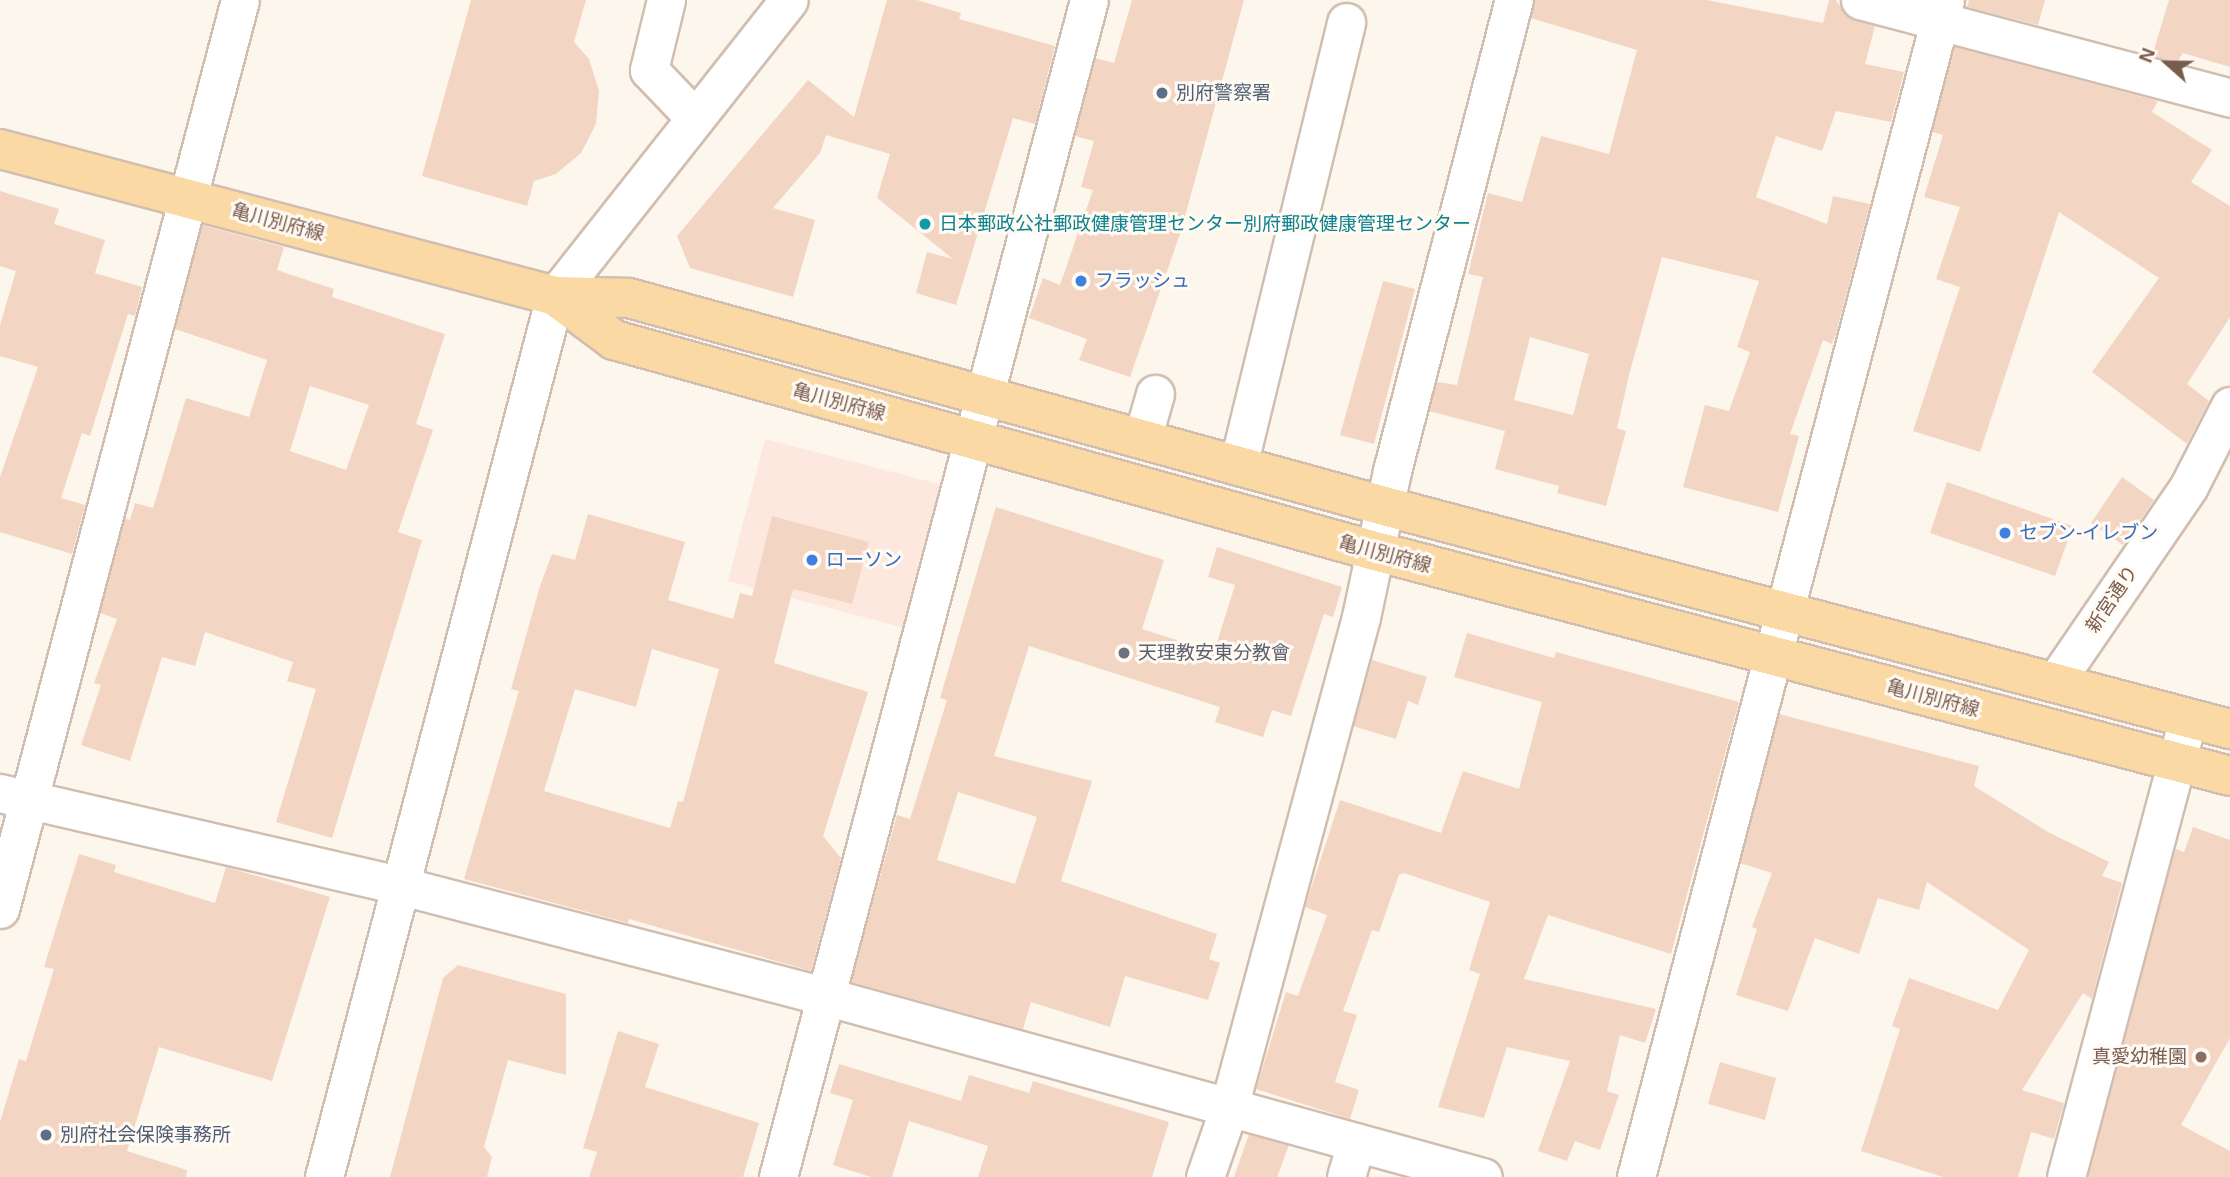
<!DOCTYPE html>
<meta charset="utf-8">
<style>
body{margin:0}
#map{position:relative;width:2230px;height:1177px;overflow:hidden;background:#fdf6ec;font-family:Arial,"Noto Sans JP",sans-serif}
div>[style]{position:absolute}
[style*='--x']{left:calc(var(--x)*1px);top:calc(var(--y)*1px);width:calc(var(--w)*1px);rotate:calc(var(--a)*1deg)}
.commercial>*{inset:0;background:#fde8e0}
.building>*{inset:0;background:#f3d5c3}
.roads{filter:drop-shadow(2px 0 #d1beb0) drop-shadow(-2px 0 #d1beb0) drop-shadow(0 2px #d1beb0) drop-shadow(0 -2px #d1beb0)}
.minor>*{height:37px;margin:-18.5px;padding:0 18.5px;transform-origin:18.5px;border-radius:18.5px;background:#fff}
.major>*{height:38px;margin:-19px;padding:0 19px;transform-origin:19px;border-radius:19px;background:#fbd9a5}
.dots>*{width:19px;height:19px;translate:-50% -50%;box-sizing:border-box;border:4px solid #fffaf3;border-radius:50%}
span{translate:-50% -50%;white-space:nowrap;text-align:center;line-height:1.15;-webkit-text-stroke:6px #fffaf3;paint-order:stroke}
.service-label{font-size:19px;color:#4e5e75}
.left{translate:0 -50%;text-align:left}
.street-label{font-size:19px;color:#7a5c4d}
.culture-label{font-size:19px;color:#0d838f}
.shop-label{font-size:19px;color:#366cbe}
.worship-label{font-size:19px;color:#5b616d}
.education-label{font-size:19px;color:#785e54}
.right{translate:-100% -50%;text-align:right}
.north{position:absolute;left:2132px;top:28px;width:70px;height:70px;-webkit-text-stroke:5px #fffaf3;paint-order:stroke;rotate:291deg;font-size:19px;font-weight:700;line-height:28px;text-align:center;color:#7a5c4d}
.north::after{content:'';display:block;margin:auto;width:24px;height:32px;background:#7a5c4d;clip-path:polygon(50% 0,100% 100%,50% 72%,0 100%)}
</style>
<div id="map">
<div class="commercial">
<div style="clip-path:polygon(765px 439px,947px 486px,908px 629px,728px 581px)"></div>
</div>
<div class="building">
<div style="clip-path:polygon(471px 0,586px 0,574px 42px,589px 59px,599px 91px,596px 124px,581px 153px,556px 174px,534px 181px,527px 206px,422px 176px)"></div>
<div style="clip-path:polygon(887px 0,917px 0,961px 13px,959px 19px,1055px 46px,1035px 124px,1013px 118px,956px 305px,916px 293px,927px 252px,953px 259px,877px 198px,890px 154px,826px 135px,820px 153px,773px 208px,815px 220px,793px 297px,690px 268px,677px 236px,808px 80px,854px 117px)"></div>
<div style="clip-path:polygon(1132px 0,1244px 0,1181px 231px,1130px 377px,1079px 360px,1087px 339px,1029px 318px,1043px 278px,1060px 285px,1093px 190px,1081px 187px,1094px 141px,1075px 136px,1095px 58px,1114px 63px)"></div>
<div style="clip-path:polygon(evenodd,1534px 0,1707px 0,1823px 23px,1829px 0,1836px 0,1846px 15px,1875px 26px,1865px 64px,1904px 72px,1891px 122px,1836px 111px,1822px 151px,1776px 136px,1756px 197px,1827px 224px,1833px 196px,1870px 204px,1836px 333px,1832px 344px,1823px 340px,1790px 434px,1799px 436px,1778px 512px,1683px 487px,1705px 405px,1729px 411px,1750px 352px,1737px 347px,1759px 281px,1662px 257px,1629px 375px,1617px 428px,1626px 431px,1606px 506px,1557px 493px,1559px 486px,1495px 469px,1505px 431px,1429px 411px,1437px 382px,1457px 385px,1483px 277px,1468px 274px,1488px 193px,1522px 202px,1541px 136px,1609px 154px,1637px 50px,1531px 18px,1534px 0,1530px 337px,1589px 354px,1573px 415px,1514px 400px,1530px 337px)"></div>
<div style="clip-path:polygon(1969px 0,2045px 0,2038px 25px,1967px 7px)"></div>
<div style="clip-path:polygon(2169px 0,2230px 0,2230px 67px,2183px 53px,2177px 62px,2152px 56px)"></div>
<div style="clip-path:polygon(1955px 47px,2158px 101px,2152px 112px,2212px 150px,2191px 182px,2230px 206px,2230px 317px,2187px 384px,2209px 401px,2187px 444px,2092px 372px,2159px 278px,2059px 212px,1980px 452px,1913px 431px,1960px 287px,1936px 279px,1960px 207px,1924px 197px,1943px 135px,1932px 132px)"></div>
<div style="clip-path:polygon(0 191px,59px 209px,54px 224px,105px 240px,95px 273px,142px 287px,135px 316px,128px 314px,90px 436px,82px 433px,61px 498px,85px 505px,72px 554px,0 532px,0 477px,38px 367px,0 356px,0 325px,16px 271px,0 266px)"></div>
<div style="clip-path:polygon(evenodd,202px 225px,284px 247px,277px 270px,334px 289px,332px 297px,445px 334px,416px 424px,433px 430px,398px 532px,422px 540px,332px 838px,276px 822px,316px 689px,287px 681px,293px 662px,205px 632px,195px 666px,162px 657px,130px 761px,81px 745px,101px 685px,94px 683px,117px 619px,100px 613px,125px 518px,130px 520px,135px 503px,153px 508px,186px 398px,249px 417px,267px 360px,175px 329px,202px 225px,310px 386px,369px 405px,346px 470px,290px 451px,310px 386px)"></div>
<div style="clip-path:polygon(1383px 281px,1415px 289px,1374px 444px,1340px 435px)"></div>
<div style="clip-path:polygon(2122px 477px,2154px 500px,2123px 545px,2091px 523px)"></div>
<div style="clip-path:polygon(1947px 482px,2073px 526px,2055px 576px,1930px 533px)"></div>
<div style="clip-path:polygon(evenodd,996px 507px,1164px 560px,1142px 629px,1214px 652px,1235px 585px,1208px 577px,1217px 547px,1342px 587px,1333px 617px,1324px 614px,1291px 716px,1272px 710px,1263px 737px,1215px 722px,1220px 707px,1029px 646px,994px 756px,1092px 781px,1061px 881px,1217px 934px,1209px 959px,1220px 963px,1208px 1000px,1125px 976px,1110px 1027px,1031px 1002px,1023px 1029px,851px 982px,897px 815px,910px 819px,947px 700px,940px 698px,996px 507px,958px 792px,1037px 817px,1015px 884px,937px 860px,958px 792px)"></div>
<div style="clip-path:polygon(evenodd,588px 514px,685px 542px,668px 600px,733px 619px,740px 593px,752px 596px,772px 516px,869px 542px,852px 604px,793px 589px,774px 663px,868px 692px,823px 836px,841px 858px,811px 971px,629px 919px,628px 923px,464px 879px,519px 691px,511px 689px,540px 586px,552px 554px,575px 560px,588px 514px,652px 649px,719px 669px,683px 802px,678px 801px,670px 828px,544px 791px,575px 689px,636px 707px,652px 649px)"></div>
<div style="clip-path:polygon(1467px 633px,1554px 658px,1556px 652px,1739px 702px,1671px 954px,1548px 915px,1524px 979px,1656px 1009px,1645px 1043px,1620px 1035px,1607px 1091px,1619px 1095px,1600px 1150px,1575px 1141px,1567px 1161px,1538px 1151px,1570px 1061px,1507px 1047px,1484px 1118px,1438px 1107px,1480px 974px,1469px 970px,1490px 902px,1404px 873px,1399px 875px,1379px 932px,1372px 930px,1343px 1011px,1357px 1015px,1335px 1082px,1359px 1090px,1350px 1119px,1256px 1089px,1286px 992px,1298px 996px,1327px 915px,1305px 907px,1340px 800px,1441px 833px,1463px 771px,1519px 789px,1542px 702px,1454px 677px)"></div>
<div style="clip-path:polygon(1372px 660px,1427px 677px,1418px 705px,1408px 701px,1396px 739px,1353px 726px)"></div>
<div style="clip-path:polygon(1779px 714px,1979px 766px,1974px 786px,2048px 832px,2109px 862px,2102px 876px,2122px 883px,2092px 999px,2083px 993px,2022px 1090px,2064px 1103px,2054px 1139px,2031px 1132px,2018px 1177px,1943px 1177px,1861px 1151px,1900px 1029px,1892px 1026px,1909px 978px,1998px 1010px,2029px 950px,1927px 882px,1919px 910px,1878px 898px,1859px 954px,1815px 938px,1788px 1011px,1736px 995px,1757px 929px,1752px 927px,1772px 873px,1740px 863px)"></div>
<div style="clip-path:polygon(2193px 827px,2230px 840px,2230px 1038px,2181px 1125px,2230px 1151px,2230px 1177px,2088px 1177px,2171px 865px,2176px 849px,2184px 852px)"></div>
<div style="clip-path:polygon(79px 854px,116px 865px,114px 872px,215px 903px,226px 867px,330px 897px,272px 1081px,159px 1047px,127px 1151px,187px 1170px,186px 1177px,0 1177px,0 1122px,19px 1059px,26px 1061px,54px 969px,44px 967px)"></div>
<div style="clip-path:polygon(458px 965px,566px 994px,566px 1075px,508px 1060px,484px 1147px,492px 1157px,487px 1177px,390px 1177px,443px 978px)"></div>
<div style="clip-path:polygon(618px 1031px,659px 1044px,645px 1087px,759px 1123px,743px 1177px,589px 1177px,597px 1152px,583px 1148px)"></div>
<div style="clip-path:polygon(1720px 1062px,1776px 1078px,1765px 1120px,1708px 1104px)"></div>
<div style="clip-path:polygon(839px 1064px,961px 1101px,969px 1075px,1029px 1093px,1033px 1081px,1169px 1122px,1152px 1177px,978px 1177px,988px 1146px,909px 1121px,892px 1177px,871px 1177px,833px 1165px,853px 1100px,830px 1093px)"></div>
<div style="clip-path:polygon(1249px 1134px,1289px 1145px,1277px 1177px,1234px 1177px)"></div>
</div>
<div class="roads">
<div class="minor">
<div style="--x:666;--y:0;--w:72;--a:103.7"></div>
<div style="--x:649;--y:70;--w:64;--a:46.3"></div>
<div style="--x:1860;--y:0;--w:383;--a:14.8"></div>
<div style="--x:1142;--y:439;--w:47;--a:-73.9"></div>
<div style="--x:1238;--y:466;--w:457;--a:-76.3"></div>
<div style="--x:2055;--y:682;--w:237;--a:-55.6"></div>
<div style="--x:2189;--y:486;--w:90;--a:-62.9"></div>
<div style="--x:0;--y:793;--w:413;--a:13"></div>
<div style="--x:402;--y:886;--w:440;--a:14.6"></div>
<div style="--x:828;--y:997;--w:679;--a:15.37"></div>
<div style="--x:0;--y:909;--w:940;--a:-75.21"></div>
<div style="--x:324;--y:1177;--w:911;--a:-75.31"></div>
<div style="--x:555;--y:296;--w:377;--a:-51.7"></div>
<div style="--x:778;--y:1177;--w:1217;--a:-75.2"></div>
<div style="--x:1205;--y:1177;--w:70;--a:-70.8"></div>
<div style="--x:1228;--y:1111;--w:512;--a:-74.93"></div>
<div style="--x:1361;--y:617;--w:149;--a:-78"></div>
<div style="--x:1392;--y:471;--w:487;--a:-75.5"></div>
<div style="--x:1346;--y:1177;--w:33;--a:-74"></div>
<div style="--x:1636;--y:1177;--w:1217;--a:-75.29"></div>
<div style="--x:2066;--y:1177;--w:475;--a:-75.1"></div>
</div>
<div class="major">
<div style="--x:0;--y:149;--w:574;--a:14.83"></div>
<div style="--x:555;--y:296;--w:74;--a:1.5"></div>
<div style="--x:629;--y:298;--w:783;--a:15.4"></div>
<div style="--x:1384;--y:506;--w:875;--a:14.77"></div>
<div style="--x:555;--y:296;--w:74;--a:36.7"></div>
<div style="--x:614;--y:340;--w:790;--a:15.5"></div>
<div style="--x:1375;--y:551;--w:884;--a:14.74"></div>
</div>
</div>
<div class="dots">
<div style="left:1162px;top:93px;background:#5c6f8a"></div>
<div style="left:925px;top:224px;background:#0f9aa8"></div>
<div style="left:1081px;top:281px;background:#3f7fe0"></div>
<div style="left:2005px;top:533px;background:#3f7fe0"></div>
<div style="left:812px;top:560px;background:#3f7fe0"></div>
<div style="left:1124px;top:653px;background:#6b7280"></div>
<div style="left:2201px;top:1057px;background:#8d6e63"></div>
<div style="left:46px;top:1135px;background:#5c6f8a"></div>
</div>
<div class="service-label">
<span class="left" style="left:1176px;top:93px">別府警察署</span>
<span class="left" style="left:60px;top:1135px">別府社会保険事務所</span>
</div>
<div class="street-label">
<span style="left:278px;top:222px;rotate:15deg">亀川別府線</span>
<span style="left:839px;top:402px;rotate:15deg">亀川別府線</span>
<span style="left:1385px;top:554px;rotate:15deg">亀川別府線</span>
<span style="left:2112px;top:599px;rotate:-56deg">新宮通り</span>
<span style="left:1933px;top:698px;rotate:15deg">亀川別府線</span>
</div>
<div class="culture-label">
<span class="left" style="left:939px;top:224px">日本郵政公社郵政健康管理センター別府郵政健康管理センター</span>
</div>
<div class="shop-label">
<span class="left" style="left:1095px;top:281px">フラッシュ</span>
<span class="left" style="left:2019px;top:533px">セブン-イレブン</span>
<span class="left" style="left:826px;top:560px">ローソン</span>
</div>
<div class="worship-label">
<span class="left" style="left:1138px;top:653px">天理教安東分教會</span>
</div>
<div class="education-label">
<span class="right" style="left:2187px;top:1057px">真愛幼稚園</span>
</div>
<div class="north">N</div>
</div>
